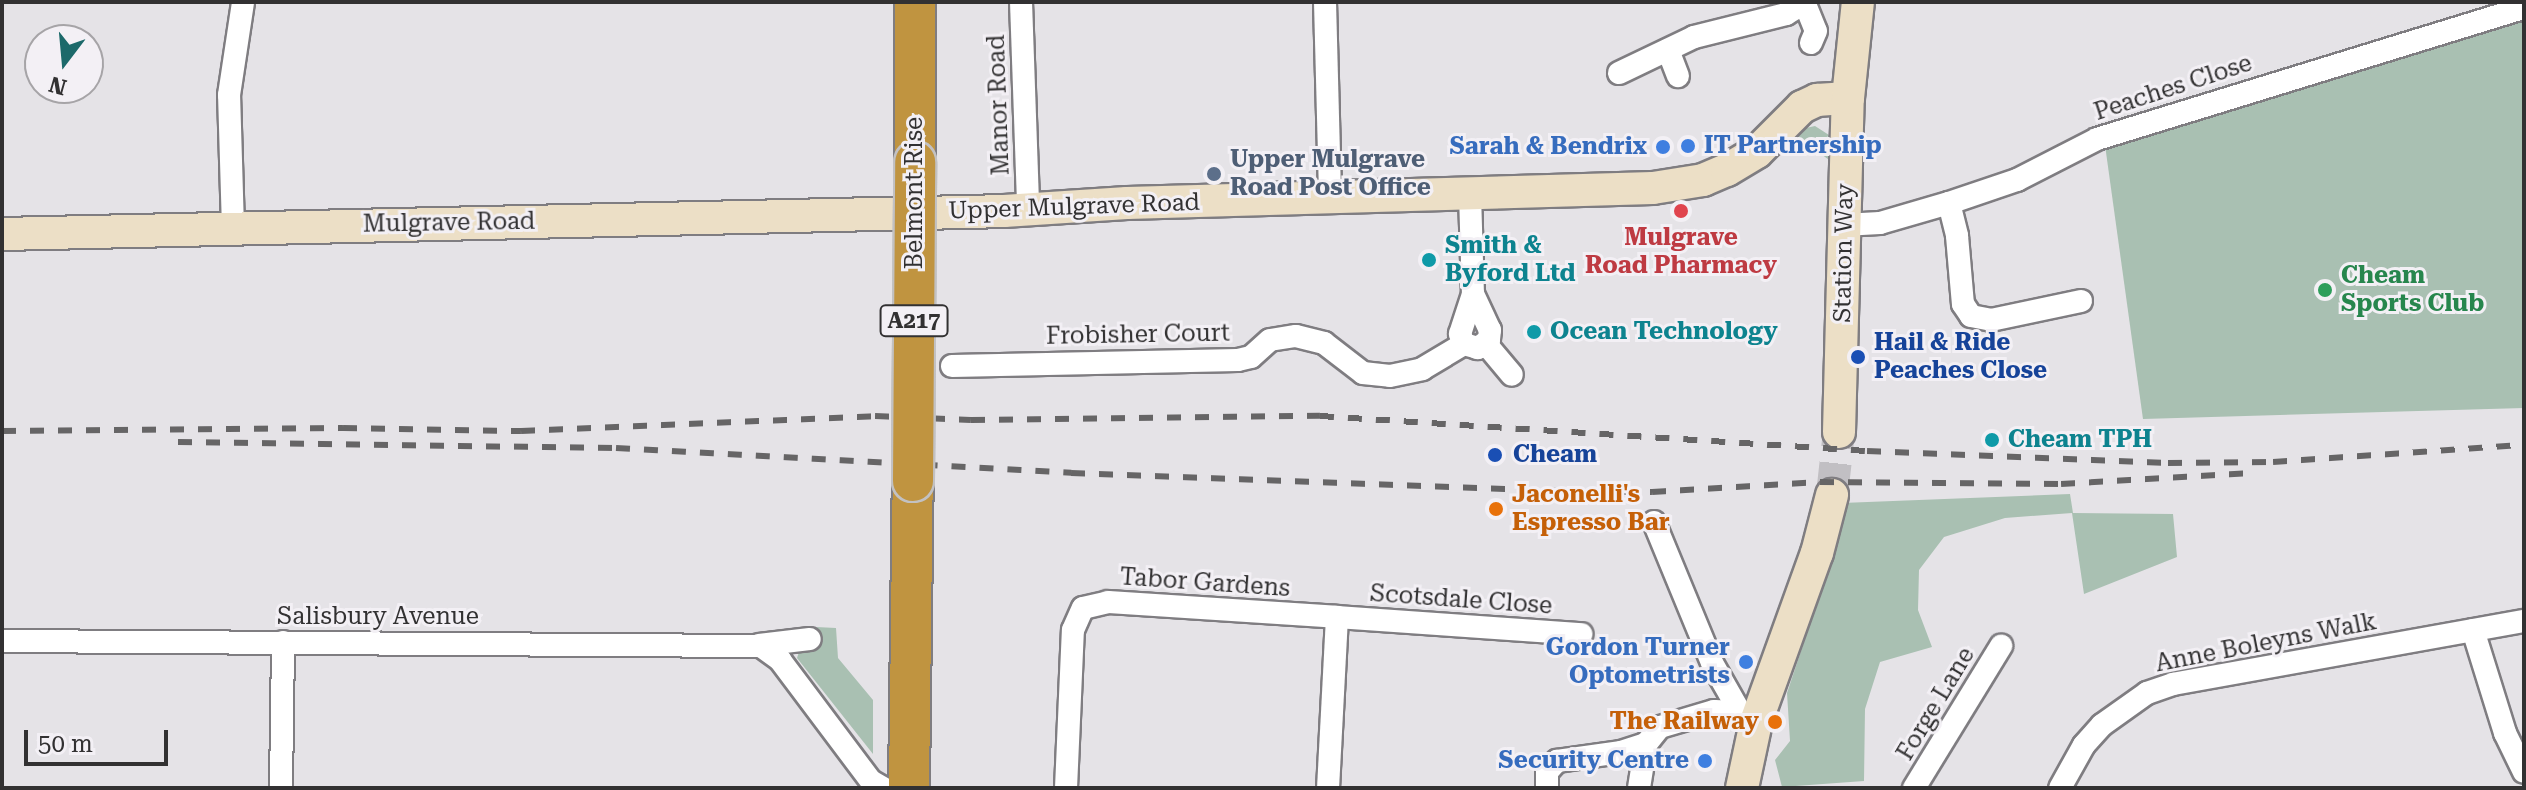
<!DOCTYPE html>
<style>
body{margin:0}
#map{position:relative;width:2526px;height:790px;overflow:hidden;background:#e5e3e7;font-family:"Roboto Serif",serif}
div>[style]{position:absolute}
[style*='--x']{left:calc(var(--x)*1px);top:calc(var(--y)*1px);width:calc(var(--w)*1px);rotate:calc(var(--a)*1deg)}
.green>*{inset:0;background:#a9c0b2}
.secondary-tunnel>*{height:32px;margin-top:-16px;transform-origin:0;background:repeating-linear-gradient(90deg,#c1bfc3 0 32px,transparent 0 48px)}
.roads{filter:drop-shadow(2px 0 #7f7d81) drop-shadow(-2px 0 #7f7d81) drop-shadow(0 2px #7f7d81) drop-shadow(0 -2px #7f7d81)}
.street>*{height:22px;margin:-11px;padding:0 11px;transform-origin:11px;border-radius:11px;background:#fff}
.secondary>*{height:32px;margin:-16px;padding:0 16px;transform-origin:16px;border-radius:16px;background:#ecdfc6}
.highway>*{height:40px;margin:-20px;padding:0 20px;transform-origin:20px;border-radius:20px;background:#c09440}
.rail>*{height:6px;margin-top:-3px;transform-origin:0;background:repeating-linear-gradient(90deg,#666566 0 14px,transparent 0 28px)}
.bridges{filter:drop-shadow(2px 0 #c2c1c2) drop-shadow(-2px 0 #c2c1c2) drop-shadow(0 2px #c2c1c2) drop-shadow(0 -2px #c2c1c2)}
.highway-bridge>*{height:40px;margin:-20px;padding:0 20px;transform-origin:20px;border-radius:20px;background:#c09440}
.dots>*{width:22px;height:22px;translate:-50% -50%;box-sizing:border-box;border:4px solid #f3f0f5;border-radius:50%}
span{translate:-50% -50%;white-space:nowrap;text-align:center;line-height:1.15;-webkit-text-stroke:6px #f3f0f5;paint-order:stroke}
.shield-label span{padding:2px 6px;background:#f3f0f5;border:2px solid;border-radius:6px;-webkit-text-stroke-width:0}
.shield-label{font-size:22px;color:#323132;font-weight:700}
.street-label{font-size:24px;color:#323132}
.shop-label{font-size:24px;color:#366cbe;font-weight:700}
.left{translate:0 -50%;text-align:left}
.right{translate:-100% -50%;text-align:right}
.service-label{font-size:24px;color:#4e5e75;font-weight:700}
.health-label{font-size:24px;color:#be3a42;font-weight:700}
.culture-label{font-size:24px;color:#0d838f;font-weight:700}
.leisure-label{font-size:24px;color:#27864d;font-weight:700}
.transit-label{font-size:24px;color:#164399;font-weight:700}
.food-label{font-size:24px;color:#c56008;font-weight:700}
.frame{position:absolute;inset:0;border:4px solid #323132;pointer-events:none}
.north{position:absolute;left:24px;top:24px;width:80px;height:80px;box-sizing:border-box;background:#f3f0f5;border:2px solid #a6a4a7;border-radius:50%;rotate:196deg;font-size:22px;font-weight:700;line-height:32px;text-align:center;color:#323132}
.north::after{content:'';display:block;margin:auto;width:28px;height:36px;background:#1c696a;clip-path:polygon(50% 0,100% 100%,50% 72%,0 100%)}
.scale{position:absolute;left:24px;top:730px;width:144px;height:36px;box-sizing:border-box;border:4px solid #323132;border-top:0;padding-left:10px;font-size:24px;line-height:28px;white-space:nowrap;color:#323132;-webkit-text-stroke:6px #f3f0f5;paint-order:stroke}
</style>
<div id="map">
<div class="green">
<div style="clip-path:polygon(2524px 16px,2524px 408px,2143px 419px,2105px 145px)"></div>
<div style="clip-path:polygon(1815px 126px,1829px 135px,1832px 162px,1814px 149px,1801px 144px,1790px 145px,1806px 128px)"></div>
<div style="clip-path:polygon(2070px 494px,2073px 513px,2173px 514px,2177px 557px,2084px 594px,2072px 513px,2005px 518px,1944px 537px,1919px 570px,1918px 610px,1932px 647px,1880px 662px,1865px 709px,1864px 781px,1782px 787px,1775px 760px,1790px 741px,1787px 693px,1843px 525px,1842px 503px)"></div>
<div style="clip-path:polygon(816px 627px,836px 628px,838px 658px,873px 700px,873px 754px,797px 658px,799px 652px,817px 648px)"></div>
</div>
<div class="secondary-tunnel">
<div style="--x:1832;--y:495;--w:63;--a:-83.7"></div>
</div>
<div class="roads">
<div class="street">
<div style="--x:1021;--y:2;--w:205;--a:88"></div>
<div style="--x:1325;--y:2;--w:195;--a:88.5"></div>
<div style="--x:1805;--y:4;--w:29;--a:68"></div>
<div style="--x:1816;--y:31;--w:13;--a:113"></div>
<div style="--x:1668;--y:50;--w:28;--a:69"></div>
<div style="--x:1619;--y:73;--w:83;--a:-25.6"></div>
<div style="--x:1694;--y:37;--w:95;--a:-14"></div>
<div style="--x:1786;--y:14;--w:23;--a:-31"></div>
<div style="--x:1470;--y:194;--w:100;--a:88.3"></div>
<div style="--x:1473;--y:294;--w:40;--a:65"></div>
<div style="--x:1490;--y:330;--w:10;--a:96"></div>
<div style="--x:1489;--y:340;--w:14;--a:144"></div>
<div style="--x:1478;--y:348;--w:15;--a:-164"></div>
<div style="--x:1464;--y:344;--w:11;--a:-112"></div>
<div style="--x:1460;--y:334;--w:42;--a:-72"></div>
<div style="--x:1949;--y:203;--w:34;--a:76"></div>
<div style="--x:1957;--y:236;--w:68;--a:85"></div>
<div style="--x:1963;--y:304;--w:14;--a:56"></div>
<div style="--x:1971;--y:316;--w:20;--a:11"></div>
<div style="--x:1991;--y:320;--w:92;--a:-11.9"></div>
<div style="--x:1843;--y:225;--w:37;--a:-3"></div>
<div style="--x:1880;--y:223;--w:72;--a:-16.2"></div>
<div style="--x:1949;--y:203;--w:72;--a:-18.7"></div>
<div style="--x:2017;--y:180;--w:90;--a:-27.1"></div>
<div style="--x:2097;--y:139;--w:447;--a:-17.1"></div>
<div style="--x:233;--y:228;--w:133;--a:-91.7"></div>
<div style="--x:229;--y:95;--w:94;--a:-81.4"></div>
<div style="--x:1486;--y:344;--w:40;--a:50"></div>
<div style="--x:952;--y:366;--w:286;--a:-1.2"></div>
<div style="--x:1238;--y:360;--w:13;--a:-13"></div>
<div style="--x:1251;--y:357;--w:25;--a:-42"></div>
<div style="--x:1270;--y:340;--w:26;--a:-9"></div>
<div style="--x:1296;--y:336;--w:29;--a:14"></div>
<div style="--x:1324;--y:343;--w:49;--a:37.6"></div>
<div style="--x:1363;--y:373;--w:27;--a:6"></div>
<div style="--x:1390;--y:376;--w:33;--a:-12"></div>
<div style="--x:1422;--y:369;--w:49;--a:-30.8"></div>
<div style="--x:1654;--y:522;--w:152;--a:67.6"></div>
<div style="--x:1712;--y:663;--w:56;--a:60.3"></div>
<div style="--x:1337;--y:617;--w:245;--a:4"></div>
<div style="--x:2473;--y:630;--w:108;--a:72.7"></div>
<div style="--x:2505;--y:733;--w:43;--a:64"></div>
<div style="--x:2;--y:641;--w:759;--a:0.38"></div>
<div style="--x:761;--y:646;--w:24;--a:36"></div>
<div style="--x:780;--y:660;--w:151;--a:53.1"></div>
<div style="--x:871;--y:781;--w:14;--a:30"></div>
<div style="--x:759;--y:645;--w:51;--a:-6.7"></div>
<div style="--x:281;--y:788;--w:146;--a:-89.2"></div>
<div style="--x:1066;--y:788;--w:158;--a:-87.5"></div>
<div style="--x:1073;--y:630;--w:24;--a:-66"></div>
<div style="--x:1083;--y:608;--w:26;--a:-13"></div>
<div style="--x:1108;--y:602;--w:229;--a:3.7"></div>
<div style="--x:1337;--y:617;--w:171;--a:93"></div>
<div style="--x:1547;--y:788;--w:16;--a:-90"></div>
<div style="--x:1547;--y:772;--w:15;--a:-48"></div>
<div style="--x:1557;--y:761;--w:65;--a:-8"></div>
<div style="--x:1621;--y:752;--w:26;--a:-18"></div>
<div style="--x:1639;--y:788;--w:45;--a:-81"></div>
<div style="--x:1646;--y:744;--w:22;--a:-51"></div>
<div style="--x:1660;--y:727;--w:56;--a:-16.5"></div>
<div style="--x:1714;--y:711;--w:26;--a:2"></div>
<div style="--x:1740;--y:712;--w:9;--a:32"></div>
<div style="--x:1914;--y:788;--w:167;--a:-58.5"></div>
<div style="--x:2060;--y:788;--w:49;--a:-60.8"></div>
<div style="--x:2084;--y:745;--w:27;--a:-48"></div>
<div style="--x:2102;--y:725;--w:55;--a:-35.4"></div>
<div style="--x:2147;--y:693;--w:28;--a:-19"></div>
<div style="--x:2173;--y:684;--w:357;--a:-10.2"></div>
</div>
<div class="secondary">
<div style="--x:2;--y:234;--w:1002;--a:-1.31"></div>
<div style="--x:1004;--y:211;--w:123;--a:-3.7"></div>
<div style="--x:1127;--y:203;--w:526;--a:-1.63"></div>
<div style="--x:1653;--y:188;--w:51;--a:-9.1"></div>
<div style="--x:1703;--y:180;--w:26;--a:-23"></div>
<div style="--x:1727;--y:170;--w:35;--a:-31"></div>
<div style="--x:1757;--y:152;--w:64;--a:-45"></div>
<div style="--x:1802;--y:107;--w:17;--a:-25"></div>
<div style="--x:1817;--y:100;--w:31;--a:-4"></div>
<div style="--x:1839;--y:432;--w:334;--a:-88.5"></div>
<div style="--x:1848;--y:98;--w:97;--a:-84.1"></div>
<div style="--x:1742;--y:788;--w:67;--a:-78"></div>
<div style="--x:1756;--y:722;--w:180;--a:-70.2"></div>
<div style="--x:1817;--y:553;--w:60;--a:-75.5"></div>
</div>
<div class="highway">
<div style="--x:915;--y:2;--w:160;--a:90"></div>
<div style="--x:909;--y:788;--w:307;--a:-89.3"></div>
</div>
</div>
<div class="rail">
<div style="--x:2;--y:431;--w:341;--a:-0.5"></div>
<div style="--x:343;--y:428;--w:178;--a:1"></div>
<div style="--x:521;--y:431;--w:354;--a:-2.4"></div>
<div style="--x:875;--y:416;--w:96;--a:2.4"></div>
<div style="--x:971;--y:420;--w:349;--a:-0.7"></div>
<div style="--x:1320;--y:416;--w:548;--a:3.66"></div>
<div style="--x:1867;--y:451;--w:301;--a:2.3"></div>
<div style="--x:2168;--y:463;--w:105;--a:-0.5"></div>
<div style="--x:2273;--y:462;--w:252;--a:-3.9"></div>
<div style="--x:178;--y:442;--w:438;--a:0.8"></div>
<div style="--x:616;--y:448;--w:456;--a:3.1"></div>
<div style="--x:1071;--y:473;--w:495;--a:2.1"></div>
<div style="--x:1566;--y:491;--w:86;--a:0.7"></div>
<div style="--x:1652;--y:492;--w:168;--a:-3.4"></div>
<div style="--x:1820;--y:482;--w:241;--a:0.5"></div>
<div style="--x:2061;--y:484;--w:191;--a:-3.3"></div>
</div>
<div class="bridges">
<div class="highway-bridge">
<div style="--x:913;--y:481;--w:319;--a:-89.6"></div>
</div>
</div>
<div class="dots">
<div style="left:1688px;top:146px;background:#3f7fe0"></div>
<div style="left:1663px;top:147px;background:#3f7fe0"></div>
<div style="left:1214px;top:174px;background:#5c6f8a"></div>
<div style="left:1681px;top:211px;background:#e0444e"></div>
<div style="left:1429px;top:260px;background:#0f9aa8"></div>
<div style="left:2325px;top:290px;background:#2e9e5b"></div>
<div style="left:1534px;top:332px;background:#0f9aa8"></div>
<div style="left:1858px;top:357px;background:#1a4fb4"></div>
<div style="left:1992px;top:440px;background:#0f9aa8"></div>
<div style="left:1495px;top:455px;background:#1a4fb4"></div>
<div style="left:1496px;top:509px;background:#e8710a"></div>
<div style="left:1746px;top:662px;background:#3f7fe0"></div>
<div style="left:1775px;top:722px;background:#e8710a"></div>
<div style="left:1705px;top:761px;background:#3f7fe0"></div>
</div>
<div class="shield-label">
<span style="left:914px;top:321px">A217</span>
</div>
<div class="street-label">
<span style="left:2173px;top:88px;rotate:-18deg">Peaches Close</span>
<span style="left:999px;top:105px;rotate:-92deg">Manor Road</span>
<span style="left:915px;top:193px;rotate:-90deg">Belmont Rise</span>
<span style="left:1074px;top:207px;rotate:-2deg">Upper Mulgrave Road</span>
<span style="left:449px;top:223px;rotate:-1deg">Mulgrave Road</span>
<span style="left:1844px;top:253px;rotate:-89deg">Station Way</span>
<span style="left:1138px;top:335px;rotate:-1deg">Frobisher Court</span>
<span style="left:1205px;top:583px;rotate:4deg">Tabor Gardens</span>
<span style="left:1461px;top:600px;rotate:4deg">Scotsdale Close</span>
<span style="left:378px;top:617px">Salisbury Avenue</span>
<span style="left:2266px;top:643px;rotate:-11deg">Anne Boleyns Walk</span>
<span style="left:1936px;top:704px;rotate:-59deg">Forge Lane</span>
</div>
<div class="shop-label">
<span class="left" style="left:1704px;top:146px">IT Partnership</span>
<span class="right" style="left:1647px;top:147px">Sarah &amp; Bendrix</span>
<span class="right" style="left:1730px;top:662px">Gordon Turner<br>Optometrists</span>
<span class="right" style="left:1689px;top:761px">Security Centre</span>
</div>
<div class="service-label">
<span class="left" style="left:1230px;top:174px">Upper Mulgrave<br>Road Post Office</span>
</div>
<div class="health-label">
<span style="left:1681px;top:252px">Mulgrave<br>Road Pharmacy</span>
</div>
<div class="culture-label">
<span class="left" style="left:1445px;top:260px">Smith &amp;<br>Byford Ltd</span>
<span class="left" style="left:1550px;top:332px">Ocean Technology</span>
<span class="left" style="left:2008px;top:440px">Cheam TPH</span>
</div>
<div class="leisure-label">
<span class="left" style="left:2341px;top:290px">Cheam<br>Sports Club</span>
</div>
<div class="transit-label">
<span class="left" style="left:1874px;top:357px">Hail &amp; Ride<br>Peaches Close</span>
<span class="left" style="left:1513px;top:455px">Cheam</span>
</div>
<div class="food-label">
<span class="left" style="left:1512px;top:509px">Jaconelli's<br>Espresso Bar</span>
<span class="right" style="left:1759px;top:722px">The Railway</span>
</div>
<div class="frame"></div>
<div class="north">N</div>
<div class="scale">50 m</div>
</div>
